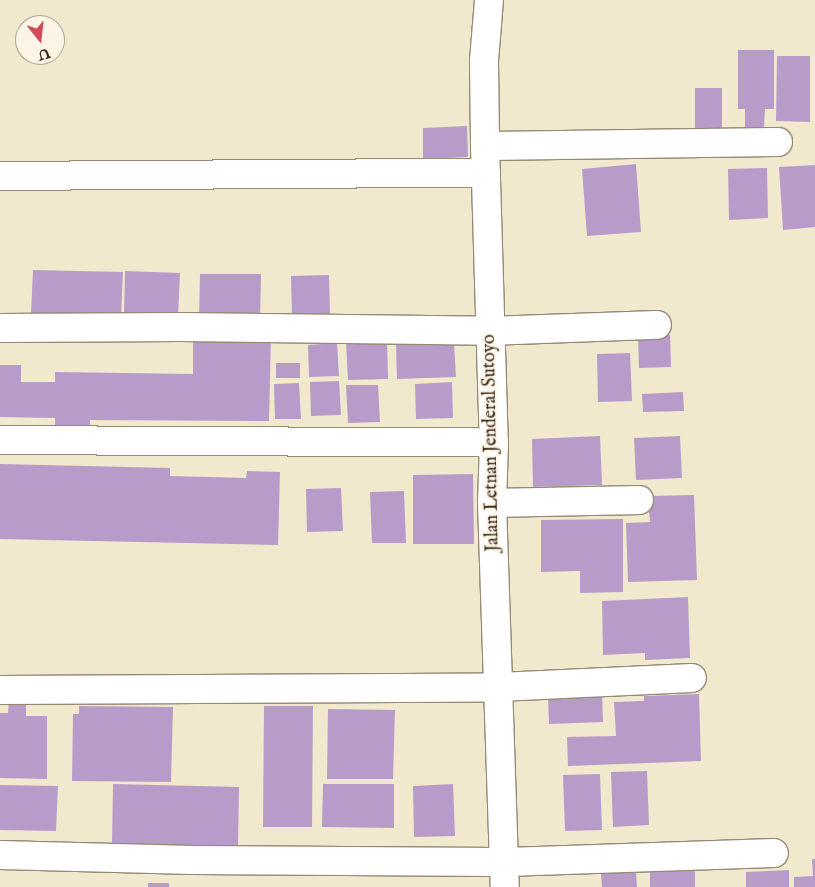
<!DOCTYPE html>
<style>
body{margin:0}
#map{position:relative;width:815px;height:887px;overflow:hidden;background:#f1e9ce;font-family:"IM FELL English",serif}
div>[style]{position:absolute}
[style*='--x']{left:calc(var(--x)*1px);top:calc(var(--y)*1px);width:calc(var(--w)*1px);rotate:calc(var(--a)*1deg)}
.building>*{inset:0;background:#b79cca}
.roads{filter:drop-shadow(1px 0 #968a76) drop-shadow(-1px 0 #968a76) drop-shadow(0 1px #968a76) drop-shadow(0 -1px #968a76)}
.minor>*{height:28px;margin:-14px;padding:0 14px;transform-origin:14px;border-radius:14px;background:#fff}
span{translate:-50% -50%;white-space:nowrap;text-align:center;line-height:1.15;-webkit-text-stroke:4px #fcf5e5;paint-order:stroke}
.street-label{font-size:18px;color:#3b2a1e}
.north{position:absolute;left:15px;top:15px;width:50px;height:50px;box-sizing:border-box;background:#fcf5e5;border:1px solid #afa495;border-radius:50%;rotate:164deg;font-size:14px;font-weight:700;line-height:20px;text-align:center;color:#3b2a1e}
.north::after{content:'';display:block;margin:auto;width:18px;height:22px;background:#d1495b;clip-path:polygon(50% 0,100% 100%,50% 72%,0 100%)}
</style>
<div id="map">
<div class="building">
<div style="clip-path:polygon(738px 50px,774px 50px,774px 109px,765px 109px,764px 127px,745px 127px,745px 109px,738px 109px)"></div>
<div style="clip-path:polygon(777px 56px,810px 56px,810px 122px,776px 121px)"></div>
<div style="clip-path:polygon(695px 88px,722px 88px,722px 131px,695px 131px)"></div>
<div style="clip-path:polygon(467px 126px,468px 157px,423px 159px,423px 128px)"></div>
<div style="clip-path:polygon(636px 164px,641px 232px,587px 236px,582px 169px)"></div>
<div style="clip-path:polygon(815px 165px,815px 227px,783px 230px,779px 167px)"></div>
<div style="clip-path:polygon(767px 168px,768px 218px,729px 220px,728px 169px)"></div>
<div style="clip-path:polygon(33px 270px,123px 272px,121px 316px,31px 314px)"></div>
<div style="clip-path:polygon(125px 271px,180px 273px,178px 317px,124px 316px)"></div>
<div style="clip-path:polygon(200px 274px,261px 274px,260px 322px,199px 321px)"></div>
<div style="clip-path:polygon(329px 275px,330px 315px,292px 317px,291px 276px)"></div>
<div style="clip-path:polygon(193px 333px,271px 334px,269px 421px,90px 420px,90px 429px,55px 429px,55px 418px,0 417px,0 365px,21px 365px,21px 382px,55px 382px,55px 372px,193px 374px)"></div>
<div style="clip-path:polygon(670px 335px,671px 367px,639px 368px,638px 336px)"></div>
<div style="clip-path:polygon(387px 340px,388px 379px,348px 380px,346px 342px)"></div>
<div style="clip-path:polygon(337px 343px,339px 376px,309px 377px,308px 345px)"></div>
<div style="clip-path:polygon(454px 343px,456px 377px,397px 379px,396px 345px)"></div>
<div style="clip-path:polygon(630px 353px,632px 401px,598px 402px,597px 354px)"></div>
<div style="clip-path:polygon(276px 363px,300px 363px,300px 378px,276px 378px)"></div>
<div style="clip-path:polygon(339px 381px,341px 415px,311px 416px,310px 382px)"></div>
<div style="clip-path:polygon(452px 382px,453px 418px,416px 419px,415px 384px)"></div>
<div style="clip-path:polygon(299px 383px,301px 419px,275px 419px,274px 384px)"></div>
<div style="clip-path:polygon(346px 385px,378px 385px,380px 422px,348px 423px)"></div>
<div style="clip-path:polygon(683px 392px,684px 411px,643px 412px,642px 394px)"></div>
<div style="clip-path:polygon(600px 436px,602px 485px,533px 487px,532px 439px)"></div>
<div style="clip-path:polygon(680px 436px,682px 478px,636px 480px,634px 438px)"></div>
<div style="clip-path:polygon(0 464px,170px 468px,170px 476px,246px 478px,247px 471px,280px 472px,278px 545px,0 539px)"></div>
<div style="clip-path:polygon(473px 474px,474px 544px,413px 544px,413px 475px)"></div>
<div style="clip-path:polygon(341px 488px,343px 531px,307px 532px,306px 489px)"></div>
<div style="clip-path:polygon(404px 491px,406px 543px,372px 543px,370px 492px)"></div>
<div style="clip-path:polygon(694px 495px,697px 580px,628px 582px,626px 523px,650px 522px,648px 496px)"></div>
<div style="clip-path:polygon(623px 519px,623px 592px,580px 593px,580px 571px,541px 572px,541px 520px)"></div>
<div style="clip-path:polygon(688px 597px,690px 658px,645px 660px,645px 653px,603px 655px,602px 601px)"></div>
<div style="clip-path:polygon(602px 693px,603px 722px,549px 724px,548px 695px)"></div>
<div style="clip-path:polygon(699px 694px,701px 761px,568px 766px,567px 737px,616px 736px,614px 702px,644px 701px,644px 696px)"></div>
<div style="clip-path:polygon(9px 699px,26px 699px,26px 716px,47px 716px,47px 779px,0 778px,0 713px,8px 713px)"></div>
<div style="clip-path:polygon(79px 706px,173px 707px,171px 782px,72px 781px,73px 714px,79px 714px)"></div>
<div style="clip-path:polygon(264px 706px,313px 706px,312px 827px,263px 827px)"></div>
<div style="clip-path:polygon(328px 709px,395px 710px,393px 779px,327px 779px)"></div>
<div style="clip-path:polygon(647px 771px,649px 825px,613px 827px,611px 772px)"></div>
<div style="clip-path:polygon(600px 774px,602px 830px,565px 831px,563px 775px)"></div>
<div style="clip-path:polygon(113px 784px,239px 787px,238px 846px,112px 844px)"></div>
<div style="clip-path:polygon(323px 784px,394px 784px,394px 828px,322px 827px)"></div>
<div style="clip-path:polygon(453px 784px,455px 836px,414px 837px,413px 786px)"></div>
<div style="clip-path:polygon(0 785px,58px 786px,56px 831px,0 830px)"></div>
<div style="clip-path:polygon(812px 859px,815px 859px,815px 887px,794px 887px,794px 877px,813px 876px)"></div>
<div style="clip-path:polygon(695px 863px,695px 887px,650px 887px,650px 864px)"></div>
<div style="clip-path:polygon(789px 870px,789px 887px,746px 887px,746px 872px)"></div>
<div style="clip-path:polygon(636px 872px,637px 887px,602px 887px,601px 874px)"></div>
<div style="clip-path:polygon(148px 883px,169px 883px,169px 887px,148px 887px)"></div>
</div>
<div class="roads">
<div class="minor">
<div style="--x:489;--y:0;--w:61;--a:94.7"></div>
<div style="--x:484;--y:61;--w:85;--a:89.3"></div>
<div style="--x:485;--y:146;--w:297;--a:88.3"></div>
<div style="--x:494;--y:443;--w:60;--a:91.9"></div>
<div style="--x:492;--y:503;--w:384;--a:88.1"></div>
<div style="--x:485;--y:146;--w:293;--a:-0.8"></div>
<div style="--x:0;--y:176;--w:486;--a:-0.4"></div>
<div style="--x:0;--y:328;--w:181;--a:-0.3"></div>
<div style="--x:181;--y:327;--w:309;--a:0.7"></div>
<div style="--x:490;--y:331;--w:167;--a:-2.1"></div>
<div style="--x:0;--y:440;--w:494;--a:0.3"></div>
<div style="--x:492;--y:503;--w:147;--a:-1.2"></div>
<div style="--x:0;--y:690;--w:499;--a:-0.3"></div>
<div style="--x:499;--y:687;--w:193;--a:-2.7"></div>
<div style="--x:0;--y:855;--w:193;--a:1.5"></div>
<div style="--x:193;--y:860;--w:313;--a:0.4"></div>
<div style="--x:506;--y:862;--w:268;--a:-1.9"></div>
</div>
</div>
<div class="street-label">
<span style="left:492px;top:443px;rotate:-91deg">Jalan Letnan Jenderal Sutoyo</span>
</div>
<div class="north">U</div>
</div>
